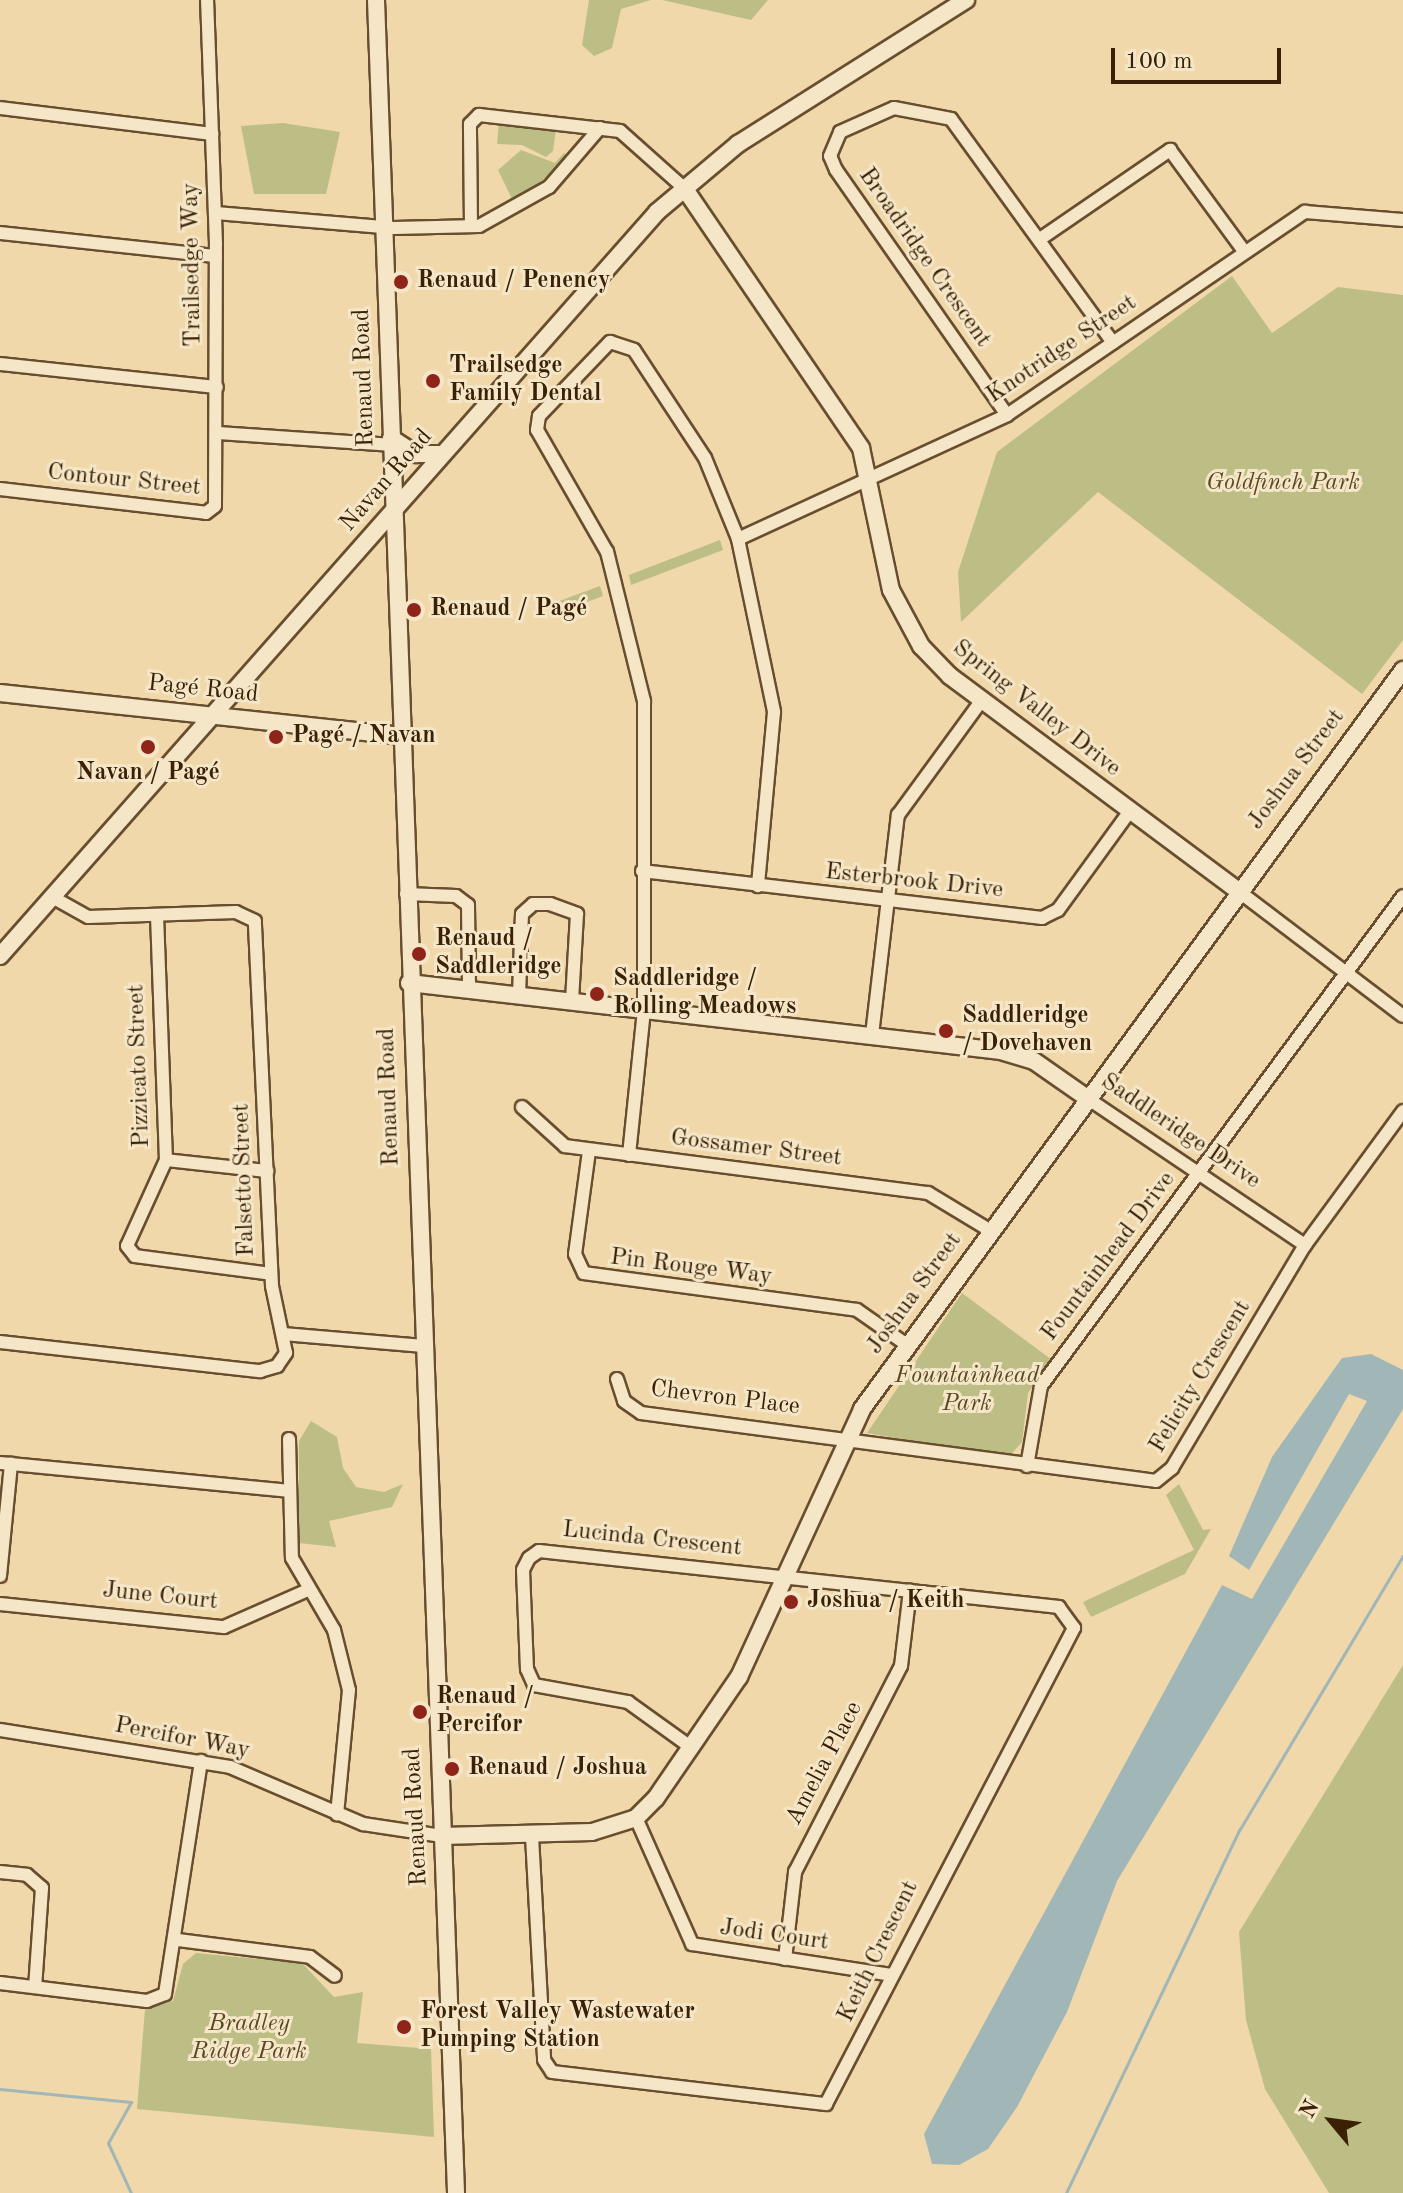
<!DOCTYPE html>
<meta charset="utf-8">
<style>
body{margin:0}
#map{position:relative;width:1403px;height:2193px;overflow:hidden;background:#f0d8aa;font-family:"Old Standard TT",serif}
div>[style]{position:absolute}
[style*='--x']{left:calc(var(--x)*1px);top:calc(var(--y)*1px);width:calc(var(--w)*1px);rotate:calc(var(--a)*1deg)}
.green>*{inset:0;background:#bdbe86}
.water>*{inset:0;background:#a1b6b6}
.stream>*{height:3px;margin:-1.5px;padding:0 1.5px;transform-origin:1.5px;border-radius:1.5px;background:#a1b6b6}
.roads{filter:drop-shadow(2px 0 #684e2e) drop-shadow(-2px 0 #684e2e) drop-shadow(0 2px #684e2e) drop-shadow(0 -2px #684e2e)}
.street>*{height:12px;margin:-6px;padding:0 6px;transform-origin:6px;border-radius:6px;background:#f5e6c8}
.secondary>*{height:16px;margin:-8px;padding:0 8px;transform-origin:8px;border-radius:8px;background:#f5e6c8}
.dots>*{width:22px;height:22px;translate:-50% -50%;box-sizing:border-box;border:4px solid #f5e6c8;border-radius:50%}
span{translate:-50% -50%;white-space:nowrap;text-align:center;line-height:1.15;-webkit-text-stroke:6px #f5e6c8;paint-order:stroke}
.street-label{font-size:24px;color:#3a2004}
.poi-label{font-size:24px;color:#3a2004;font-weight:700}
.left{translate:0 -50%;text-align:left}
.park-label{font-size:24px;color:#5b4824;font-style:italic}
.north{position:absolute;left:1291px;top:2081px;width:80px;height:80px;-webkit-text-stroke:6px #f5e6c8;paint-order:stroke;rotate:299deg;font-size:22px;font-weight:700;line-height:32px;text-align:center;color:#3a2004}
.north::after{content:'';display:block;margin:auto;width:28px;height:36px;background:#3a2004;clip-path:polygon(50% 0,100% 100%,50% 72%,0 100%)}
.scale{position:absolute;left:1111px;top:48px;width:170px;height:36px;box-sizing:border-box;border:4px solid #3a2004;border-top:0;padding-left:10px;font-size:24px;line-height:28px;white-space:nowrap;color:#3a2004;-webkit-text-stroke:6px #f5e6c8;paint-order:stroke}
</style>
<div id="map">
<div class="green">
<div style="clip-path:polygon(589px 0,651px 0,621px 9px,612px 48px,594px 56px,582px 45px)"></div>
<div style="clip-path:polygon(662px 0,768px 0,751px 20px)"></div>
<div style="clip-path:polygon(499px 122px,556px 129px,553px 151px,546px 157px,522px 145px,497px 144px)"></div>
<div style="clip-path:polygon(283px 123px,340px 132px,326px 194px,254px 194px,241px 126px)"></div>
<div style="clip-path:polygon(521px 150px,555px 163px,564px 153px,570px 158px,514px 203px,498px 170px)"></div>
<div style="clip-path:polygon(1232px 276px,1272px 333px,1338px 287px,1403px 295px,1403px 640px,1362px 694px,1098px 492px,961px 622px,958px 572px,997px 452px)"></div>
<div style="clip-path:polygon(720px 540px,723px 550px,631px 585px,629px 575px)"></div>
<div style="clip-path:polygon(600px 586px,603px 596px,557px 613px,554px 603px)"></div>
<div style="clip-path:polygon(962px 1293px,1052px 1360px,1028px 1393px,1022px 1442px,1008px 1458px,867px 1433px)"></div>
<div style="clip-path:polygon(311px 1421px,337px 1437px,343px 1468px,356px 1487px,384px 1492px,403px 1484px,392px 1507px,329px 1521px,336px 1547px,299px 1543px,299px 1441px)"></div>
<div style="clip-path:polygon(1179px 1484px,1203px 1530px,1211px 1529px,1185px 1574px,1091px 1617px,1083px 1602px,1194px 1550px,1166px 1495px)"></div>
<div style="clip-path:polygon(1403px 1665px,1403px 2193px,1329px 2193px,1265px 2089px,1246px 2020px,1239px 1932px)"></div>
<div style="clip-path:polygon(196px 1953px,302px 1963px,334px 1997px,363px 1992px,357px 2043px,431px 2049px,434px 2137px,137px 2109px,145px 2009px,173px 2001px,183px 1964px)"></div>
</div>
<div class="water">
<div style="clip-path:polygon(1371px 1354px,1403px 1370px,1403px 1409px,1117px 1881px,1067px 2012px,1017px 2107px,988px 2149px,959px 2165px,932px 2164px,924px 2134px,1222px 1585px,1252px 1599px,1367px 1401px,1349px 1394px,1249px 1570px,1229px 1556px,1272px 1457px,1342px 1358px)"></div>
</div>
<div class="stream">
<div style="--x:0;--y:2089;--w:132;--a:5.7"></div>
<div style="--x:131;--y:2102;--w:47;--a:119.3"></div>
<div style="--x:108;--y:2143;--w:55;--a:65.3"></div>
<div style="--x:1066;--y:2193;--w:403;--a:-64.5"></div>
<div style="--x:1240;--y:1829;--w:318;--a:-59.2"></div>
</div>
<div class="roads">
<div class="street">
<div style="--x:0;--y:108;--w:214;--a:7"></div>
<div style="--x:216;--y:213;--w:179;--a:4.8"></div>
<div style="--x:394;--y:228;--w:85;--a:-1.3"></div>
<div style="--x:479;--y:226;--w:80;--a:-29.1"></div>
<div style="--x:549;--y:187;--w:78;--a:-49.2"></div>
<div style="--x:471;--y:226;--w:102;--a:-90.6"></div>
<div style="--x:470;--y:124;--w:13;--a:-45"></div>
<div style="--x:479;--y:115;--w:142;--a:6.5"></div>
<div style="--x:620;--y:131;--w:87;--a:41.7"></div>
<div style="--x:0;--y:233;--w:217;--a:6.1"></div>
<div style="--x:1040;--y:239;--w:158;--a:-34.4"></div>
<div style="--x:1170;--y:150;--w:125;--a:53.8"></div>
<div style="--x:0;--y:364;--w:218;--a:6.1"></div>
<div style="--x:1007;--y:415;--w:299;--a:-124.9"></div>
<div style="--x:836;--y:170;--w:15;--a:-113"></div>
<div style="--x:830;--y:156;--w:26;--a:-67"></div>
<div style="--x:840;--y:132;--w:59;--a:-24"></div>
<div style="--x:894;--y:108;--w:58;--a:10.9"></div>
<div style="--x:951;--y:119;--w:276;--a:54.1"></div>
<div style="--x:217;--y:433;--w:174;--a:3.9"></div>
<div style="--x:0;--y:489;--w:207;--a:6.6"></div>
<div style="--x:206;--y:513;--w:11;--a:-38"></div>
<div style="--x:215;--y:506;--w:262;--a:-89.8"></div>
<div style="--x:216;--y:244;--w:244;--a:-92.1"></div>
<div style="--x:738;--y:539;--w:296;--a:-24.7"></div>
<div style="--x:1007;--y:415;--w:361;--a:-34.3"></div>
<div style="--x:1305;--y:212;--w:98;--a:4.7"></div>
<div style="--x:642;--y:871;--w:403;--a:6.7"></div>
<div style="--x:1042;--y:918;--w:18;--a:-27"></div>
<div style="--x:1058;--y:910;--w:122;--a:-54"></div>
<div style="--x:1237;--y:890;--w:208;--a:37.2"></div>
<div style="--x:406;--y:894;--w:50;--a:2.3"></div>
<div style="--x:456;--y:896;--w:15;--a:37"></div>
<div style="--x:468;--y:905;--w:84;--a:89.3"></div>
<div style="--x:157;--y:915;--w:245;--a:87.9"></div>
<div style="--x:166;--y:1160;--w:94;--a:114.4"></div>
<div style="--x:127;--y:1246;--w:13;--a:51"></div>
<div style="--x:135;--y:1256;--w:137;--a:7.5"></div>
<div style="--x:519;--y:995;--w:81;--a:-87.9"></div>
<div style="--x:522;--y:914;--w:15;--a:-42"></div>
<div style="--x:533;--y:904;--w:17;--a:0"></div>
<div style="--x:550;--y:904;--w:29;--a:20"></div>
<div style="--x:577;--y:914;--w:87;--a:93.3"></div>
<div style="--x:872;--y:1035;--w:222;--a:-83.3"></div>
<div style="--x:898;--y:815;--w:142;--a:-53.9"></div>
<div style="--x:1087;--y:1098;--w:263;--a:34"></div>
<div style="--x:522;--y:1107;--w:58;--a:42.2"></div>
<div style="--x:565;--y:1146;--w:366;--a:7.4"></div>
<div style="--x:928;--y:1193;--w:74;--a:31.1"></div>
<div style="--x:589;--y:1151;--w:104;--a:97.7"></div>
<div style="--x:575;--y:1254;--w:21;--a:65"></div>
<div style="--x:584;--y:1273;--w:275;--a:7.7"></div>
<div style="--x:857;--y:1310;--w:61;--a:35"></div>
<div style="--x:629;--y:1155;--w:147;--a:-84.1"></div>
<div style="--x:644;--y:1009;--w:308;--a:-90"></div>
<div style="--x:644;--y:701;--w:154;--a:-103.9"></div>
<div style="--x:607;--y:552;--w:141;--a:-119.8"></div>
<div style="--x:537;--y:430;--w:14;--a:-82"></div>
<div style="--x:539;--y:416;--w:103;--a:-46.2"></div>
<div style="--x:610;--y:342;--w:25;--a:18"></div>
<div style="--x:634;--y:350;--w:129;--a:56.7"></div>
<div style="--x:705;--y:458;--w:87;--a:67.8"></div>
<div style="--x:738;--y:539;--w:177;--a:78.2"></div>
<div style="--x:774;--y:712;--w:175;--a:95.3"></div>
<div style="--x:166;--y:1160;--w:102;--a:6.2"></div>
<div style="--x:283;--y:1334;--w:141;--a:4.9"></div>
<div style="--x:0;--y:1342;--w:262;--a:6.4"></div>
<div style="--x:260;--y:1371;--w:18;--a:-16"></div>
<div style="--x:277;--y:1366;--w:16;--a:-55"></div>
<div style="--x:286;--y:1353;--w:68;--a:-101.8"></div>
<div style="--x:272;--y:1286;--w:365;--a:-92.7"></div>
<div style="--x:255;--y:921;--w:21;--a:-155"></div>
<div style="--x:236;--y:912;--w:148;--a:178.1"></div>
<div style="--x:88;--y:917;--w:41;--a:-150.9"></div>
<div style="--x:617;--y:1379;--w:23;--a:72"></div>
<div style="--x:624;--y:1401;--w:21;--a:35"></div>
<div style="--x:641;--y:1413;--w:519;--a:7.52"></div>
<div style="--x:1156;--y:1481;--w:21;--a:-39"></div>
<div style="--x:1172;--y:1468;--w:260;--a:-59.2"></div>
<div style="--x:1305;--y:1245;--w:166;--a:-53.8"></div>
<div style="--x:289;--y:1439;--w:119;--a:88.6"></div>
<div style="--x:292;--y:1558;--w:83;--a:59.7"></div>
<div style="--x:334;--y:1630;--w:62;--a:76"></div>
<div style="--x:349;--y:1690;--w:125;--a:95.5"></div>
<div style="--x:0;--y:1463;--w:291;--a:5.5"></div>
<div style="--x:1027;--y:1466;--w:81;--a:-80.1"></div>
<div style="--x:1041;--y:1386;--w:609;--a:-53.54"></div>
<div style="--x:0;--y:1576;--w:113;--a:-84.4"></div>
<div style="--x:0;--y:1604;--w:225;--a:5.9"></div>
<div style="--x:224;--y:1627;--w:92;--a:-23.8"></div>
<div style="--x:0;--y:1730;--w:233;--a:9.1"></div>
<div style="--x:230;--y:1767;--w:145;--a:23.2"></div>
<div style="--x:363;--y:1824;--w:80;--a:8.6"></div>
<div style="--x:636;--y:1818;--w:138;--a:66"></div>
<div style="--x:692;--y:1944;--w:202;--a:8.8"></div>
<div style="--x:532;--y:1836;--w:224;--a:86.9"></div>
<div style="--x:544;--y:2060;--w:14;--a:56"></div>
<div style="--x:552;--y:2072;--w:276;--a:6.7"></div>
<div style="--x:826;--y:2104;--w:537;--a:-62.48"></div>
<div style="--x:1074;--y:1628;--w:26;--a:-126"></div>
<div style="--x:1059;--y:1607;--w:523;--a:-173.85"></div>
<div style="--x:539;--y:1551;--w:12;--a:145"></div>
<div style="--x:529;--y:1558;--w:13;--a:117"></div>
<div style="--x:523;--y:1570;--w:99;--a:87.7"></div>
<div style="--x:527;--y:1669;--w:17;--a:66"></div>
<div style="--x:534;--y:1685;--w:96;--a:10.3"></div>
<div style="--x:628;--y:1702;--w:79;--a:35.7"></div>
<div style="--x:0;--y:1872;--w:27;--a:6"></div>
<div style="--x:27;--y:1875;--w:20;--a:41"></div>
<div style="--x:42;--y:1888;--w:99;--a:94"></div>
<div style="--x:178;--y:1940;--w:133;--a:7.3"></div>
<div style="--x:310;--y:1957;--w:31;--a:37"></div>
<div style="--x:785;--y:1959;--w:88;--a:-83.4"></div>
<div style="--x:795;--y:1872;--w:232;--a:-62.8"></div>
<div style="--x:901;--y:1666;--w:76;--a:-83.2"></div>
<div style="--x:0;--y:1983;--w:148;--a:7"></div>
<div style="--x:147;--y:2001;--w:19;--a:-21"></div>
<div style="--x:165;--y:1994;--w:236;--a:-81.2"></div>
</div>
<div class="secondary">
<div style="--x:376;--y:0;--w:2194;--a:87.91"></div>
<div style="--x:685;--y:189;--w:313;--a:55.8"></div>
<div style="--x:861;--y:448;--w:145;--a:78.1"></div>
<div style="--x:891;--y:590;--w:64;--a:61.8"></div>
<div style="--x:921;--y:646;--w:42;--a:46"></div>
<div style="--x:950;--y:676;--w:358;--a:36.7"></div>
<div style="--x:391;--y:438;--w:30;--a:33"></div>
<div style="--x:416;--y:454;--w:26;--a:0"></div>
<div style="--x:0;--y:693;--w:402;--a:6.1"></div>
<div style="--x:0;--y:956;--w:993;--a:-48.55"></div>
<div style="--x:657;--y:212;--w:106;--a:-40"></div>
<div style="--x:738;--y:144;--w:270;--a:-32.3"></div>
<div style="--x:409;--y:983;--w:596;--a:6.55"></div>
<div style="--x:1001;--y:1051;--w:34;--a:17"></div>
<div style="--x:1034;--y:1061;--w:65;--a:34.9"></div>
<div style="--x:442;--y:1836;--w:150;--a:-1.5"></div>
<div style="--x:592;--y:1832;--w:46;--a:-17.7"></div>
<div style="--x:636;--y:1818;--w:28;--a:-45"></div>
<div style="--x:656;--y:1798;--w:147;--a:-55.6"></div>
<div style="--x:739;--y:1677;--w:295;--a:-65.3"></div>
<div style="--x:862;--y:1409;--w:916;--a:-53.79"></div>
</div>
</div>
<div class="dots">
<div style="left:401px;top:282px;background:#8f2418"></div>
<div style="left:433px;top:381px;background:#8f2418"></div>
<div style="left:414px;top:610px;background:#8f2418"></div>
<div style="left:276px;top:737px;background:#8f2418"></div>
<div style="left:148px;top:747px;background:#8f2418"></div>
<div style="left:419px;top:954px;background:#8f2418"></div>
<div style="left:597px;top:994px;background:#8f2418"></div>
<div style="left:946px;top:1031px;background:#8f2418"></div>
<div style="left:791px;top:1602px;background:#8f2418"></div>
<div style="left:420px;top:1712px;background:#8f2418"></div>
<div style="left:452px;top:1769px;background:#8f2418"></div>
<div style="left:404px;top:2027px;background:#8f2418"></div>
</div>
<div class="street-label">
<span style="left:924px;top:258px;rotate:55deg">Broadridge Crescent</span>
<span style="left:193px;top:265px;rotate:-91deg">Trailsedge Way</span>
<span style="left:1062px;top:350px;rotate:-34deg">Knotridge Street</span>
<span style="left:365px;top:378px;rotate:-92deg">Renaud Road</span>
<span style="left:124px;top:481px;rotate:6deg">Contour Street</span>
<span style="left:387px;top:481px;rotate:-49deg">Navan Road</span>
<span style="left:203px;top:690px;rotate:6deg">Pagé Road</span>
<span style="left:1036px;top:709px;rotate:38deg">Spring Valley Drive</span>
<span style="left:1297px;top:770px;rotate:-53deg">Joshua Street</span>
<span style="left:914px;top:882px;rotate:6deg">Esterbrook Drive</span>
<span style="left:140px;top:1066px;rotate:-92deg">Pizzicato Street</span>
<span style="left:390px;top:1097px;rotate:-92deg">Renaud Road</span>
<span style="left:1180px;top:1132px;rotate:34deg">Saddleridge Drive</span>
<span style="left:756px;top:1149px;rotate:7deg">Gossamer Street</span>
<span style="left:245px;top:1180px;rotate:-92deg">Falsetto Street</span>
<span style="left:1109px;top:1257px;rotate:-53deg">Fountainhead Drive</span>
<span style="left:691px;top:1268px;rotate:7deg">Pin Rouge Way</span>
<span style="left:915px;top:1294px;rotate:-54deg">Joshua Street</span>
<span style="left:1201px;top:1377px;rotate:-59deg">Felicity Crescent</span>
<span style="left:725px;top:1399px;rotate:7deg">Chevron Place</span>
<span style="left:652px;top:1540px;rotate:6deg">Lucinda Crescent</span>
<span style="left:160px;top:1597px;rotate:6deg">June Court</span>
<span style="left:182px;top:1739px;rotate:11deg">Percifor Way</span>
<span style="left:825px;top:1764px;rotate:-62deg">Amelia Place</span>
<span style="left:417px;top:1817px;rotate:-93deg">Renaud Road</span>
<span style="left:774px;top:1936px;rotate:8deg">Jodi Court</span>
<span style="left:879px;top:1952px;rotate:-64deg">Keith Crescent</span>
</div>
<div class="poi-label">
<span class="left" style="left:417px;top:282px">Renaud / Penency</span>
<span class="left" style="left:449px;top:381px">Trailsedge<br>Family Dental</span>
<span class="left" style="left:430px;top:610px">Renaud / Pagé</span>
<span class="left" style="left:292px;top:737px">Pagé / Navan</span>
<span style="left:148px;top:774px">Navan / Pagé</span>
<span class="left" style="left:435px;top:954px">Renaud /<br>Saddleridge</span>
<span class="left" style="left:613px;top:994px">Saddleridge /<br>Rolling Meadows</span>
<span class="left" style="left:962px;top:1031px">Saddleridge<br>/ Dovehaven</span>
<span class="left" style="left:807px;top:1602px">Joshua / Keith</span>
<span class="left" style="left:436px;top:1712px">Renaud /<br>Percifor</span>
<span class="left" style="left:468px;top:1769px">Renaud / Joshua</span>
<span class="left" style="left:420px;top:2027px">Forest Valley Wastewater<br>Pumping Station</span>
</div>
<div class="park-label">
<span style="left:1283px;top:484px">Goldfinch Park</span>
<span style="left:967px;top:1391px">Fountainhead<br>Park</span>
<span style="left:249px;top:2039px">Bradley<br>Ridge Park</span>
</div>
<div class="north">N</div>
<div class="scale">100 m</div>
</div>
